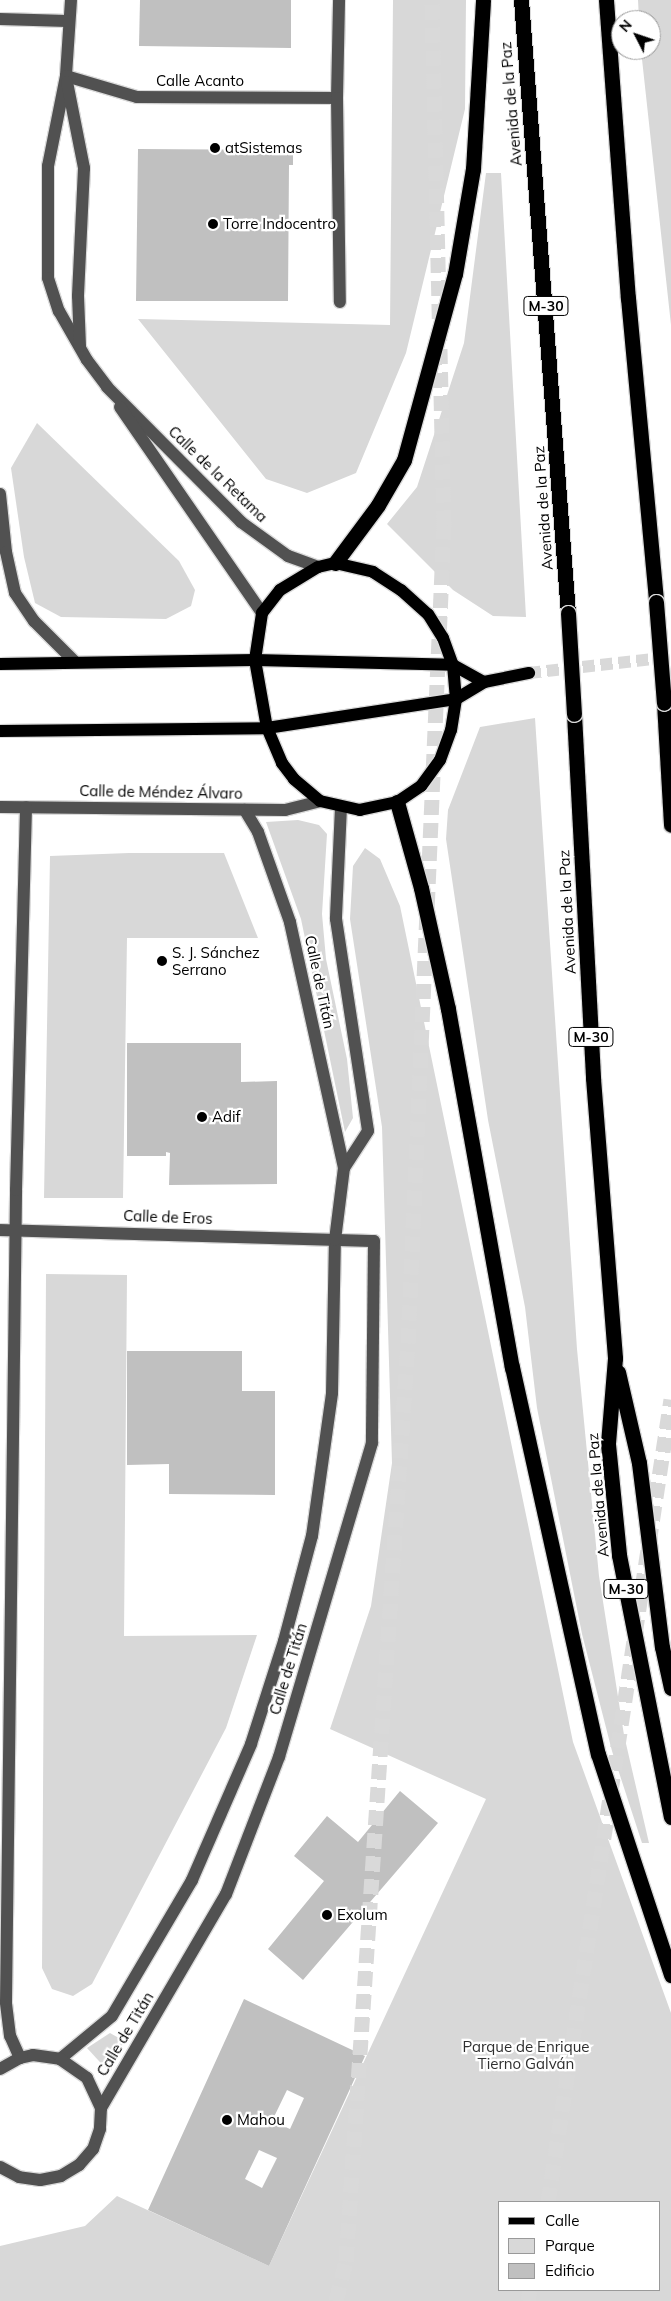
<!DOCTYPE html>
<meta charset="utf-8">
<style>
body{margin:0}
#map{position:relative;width:671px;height:2301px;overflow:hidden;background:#fff;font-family:Mulish,sans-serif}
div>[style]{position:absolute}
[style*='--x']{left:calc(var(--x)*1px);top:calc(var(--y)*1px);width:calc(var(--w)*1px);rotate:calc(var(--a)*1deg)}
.green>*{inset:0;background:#d8d8d8}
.building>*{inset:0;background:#c0c0c0}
.major-tunnel>*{height:12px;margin-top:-6px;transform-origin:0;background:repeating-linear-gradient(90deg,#d9d9d9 0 12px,transparent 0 18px)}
.highway-tunnel>*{height:15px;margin-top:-7.5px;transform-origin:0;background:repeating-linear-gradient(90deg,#d9d9d9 0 15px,transparent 0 23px)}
.roads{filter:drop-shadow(1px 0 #dbdbdb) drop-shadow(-1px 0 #dbdbdb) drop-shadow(0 1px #dbdbdb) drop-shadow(0 -1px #dbdbdb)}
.minor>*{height:12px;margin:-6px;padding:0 6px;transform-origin:6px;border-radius:6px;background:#515151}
.major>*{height:12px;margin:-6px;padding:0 6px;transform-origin:6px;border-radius:6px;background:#000}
.highway>*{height:15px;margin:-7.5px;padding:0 7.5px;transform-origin:7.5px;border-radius:7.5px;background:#000}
.bridges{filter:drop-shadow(1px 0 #dbdbdb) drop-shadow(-1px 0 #dbdbdb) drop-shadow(0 1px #dbdbdb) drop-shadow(0 -1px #dbdbdb)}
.highway-bridge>*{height:15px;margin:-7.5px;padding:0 7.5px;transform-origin:7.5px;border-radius:7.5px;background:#000}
.dots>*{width:14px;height:14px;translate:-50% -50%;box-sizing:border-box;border:2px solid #fff;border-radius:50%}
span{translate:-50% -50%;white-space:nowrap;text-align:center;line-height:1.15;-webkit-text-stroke:4.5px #fff;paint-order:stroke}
.shield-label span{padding:1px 4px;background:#fff;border:1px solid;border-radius:4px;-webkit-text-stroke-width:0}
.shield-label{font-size:14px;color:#000;font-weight:700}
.street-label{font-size:15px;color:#000}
.poi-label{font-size:15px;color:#000}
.left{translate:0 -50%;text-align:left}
.park-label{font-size:15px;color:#2f2f2f}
.legend{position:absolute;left:498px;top:2201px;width:162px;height:90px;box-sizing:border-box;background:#fff;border:1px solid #999;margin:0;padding:6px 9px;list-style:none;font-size:15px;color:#000}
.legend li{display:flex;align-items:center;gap:10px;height:25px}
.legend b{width:25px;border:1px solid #999}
.north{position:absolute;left:611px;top:10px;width:50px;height:50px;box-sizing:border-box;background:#fff;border:1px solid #999;border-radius:50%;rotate:311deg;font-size:14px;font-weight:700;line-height:20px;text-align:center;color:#000}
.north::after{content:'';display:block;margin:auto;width:18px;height:22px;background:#000;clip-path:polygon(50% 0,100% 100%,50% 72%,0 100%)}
</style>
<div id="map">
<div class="green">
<div style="clip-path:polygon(393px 0,466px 0,465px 109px,406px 353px,356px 473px,307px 493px,266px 479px,138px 319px,390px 325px)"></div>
<div style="clip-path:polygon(638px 0,671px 0,671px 325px,641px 50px,651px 50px,651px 20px,639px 20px)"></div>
<div style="clip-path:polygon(486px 173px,501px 173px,526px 617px,493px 616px,453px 590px,387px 524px,417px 487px,464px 343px)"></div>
<div style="clip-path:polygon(37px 423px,179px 561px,195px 590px,191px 606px,166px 619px,61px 617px,35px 603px,24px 557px,11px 468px)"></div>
<div style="clip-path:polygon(535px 718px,577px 1349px,599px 1576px,624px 1735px,649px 1843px,642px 1843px,612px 1751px,582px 1634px,537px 1408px,525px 1307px,488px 1120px,446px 839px,448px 810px,480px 727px)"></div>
<div style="clip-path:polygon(298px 820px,319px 825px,327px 834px,322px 914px,326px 959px,347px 1059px,353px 1118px,345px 1132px,301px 919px,266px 822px)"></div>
<div style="clip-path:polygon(evenodd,365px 848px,380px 859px,400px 906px,573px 1742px,671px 2013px,671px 2301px,0 2301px,0 2246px,85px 2226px,117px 2196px,269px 2266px,486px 1799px,330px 1729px,371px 1606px,392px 1463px,382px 1127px,350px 919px,353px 866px,365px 848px,500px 2202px,660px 2202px,660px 2290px,500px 2290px,500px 2202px)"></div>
<div style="clip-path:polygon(129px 853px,224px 853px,258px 938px,127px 938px,123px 1198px,44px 1198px,50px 856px)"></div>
<div style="clip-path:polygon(46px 1274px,127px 1275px,124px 1636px,257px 1635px,226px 1728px,92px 1984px,73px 1996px,52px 1989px,42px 1968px)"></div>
<div style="clip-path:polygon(110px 2033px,124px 2041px,110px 2073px,87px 2048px)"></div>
</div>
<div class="building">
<div style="clip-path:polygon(140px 0,291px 0,291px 48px,139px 46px)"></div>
<div style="clip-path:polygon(284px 147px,293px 147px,293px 165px,289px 165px,288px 301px,136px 301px,138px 149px,285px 150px)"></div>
<div style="clip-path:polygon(127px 1043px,241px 1043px,241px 1082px,277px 1081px,277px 1184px,169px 1185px,170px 1153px,166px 1152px,166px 1156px,127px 1156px)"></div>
<div style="clip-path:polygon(127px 1351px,242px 1351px,242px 1391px,275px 1391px,275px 1495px,169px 1494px,169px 1464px,127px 1465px)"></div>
<div style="clip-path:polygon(400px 1791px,438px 1823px,303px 1980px,268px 1949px,324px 1881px,294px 1856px,327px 1816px,358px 1842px)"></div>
<div style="clip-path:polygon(evenodd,244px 1999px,365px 2056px,269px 2266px,148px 2210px,244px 1999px,287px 2090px,304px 2098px,290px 2129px,272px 2121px,287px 2090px,244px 1999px,259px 2150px,277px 2158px,262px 2188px,245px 2179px,259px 2150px)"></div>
</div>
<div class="major-tunnel">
<div style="--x:529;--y:673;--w:143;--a:-6.4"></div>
</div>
<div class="highway-tunnel">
<div style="--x:548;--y:2202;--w:812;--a:-81.29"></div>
<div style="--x:336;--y:2301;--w:41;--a:-76"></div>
<div style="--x:346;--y:2261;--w:920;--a:-86.14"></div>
<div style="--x:408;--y:1343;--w:819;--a:-87.48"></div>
<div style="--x:444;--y:525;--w:525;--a:-91.31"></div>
<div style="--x:528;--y:2301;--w:11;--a:-80"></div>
</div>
<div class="roads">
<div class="minor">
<div style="--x:71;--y:0;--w:76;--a:93.8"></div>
<div style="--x:66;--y:76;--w:92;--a:101.3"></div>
<div style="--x:48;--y:166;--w:112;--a:90"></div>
<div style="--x:48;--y:278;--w:35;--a:72"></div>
<div style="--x:59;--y:311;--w:56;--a:60.3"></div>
<div style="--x:87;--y:360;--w:34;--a:53"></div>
<div style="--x:107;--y:387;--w:190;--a:45.2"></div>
<div style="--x:241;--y:522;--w:58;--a:35.9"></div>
<div style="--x:288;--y:556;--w:32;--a:20"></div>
<div style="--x:0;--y:19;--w:67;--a:1.7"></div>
<div style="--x:66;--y:76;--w:74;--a:16.5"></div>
<div style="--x:137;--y:97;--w:200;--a:0.3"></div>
<div style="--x:337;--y:98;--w:98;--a:-88.8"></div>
<div style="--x:67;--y:82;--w:88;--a:78.8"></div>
<div style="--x:84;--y:168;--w:128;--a:92.7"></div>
<div style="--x:78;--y:296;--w:50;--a:87.7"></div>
<div style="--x:337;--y:98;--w:204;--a:89.2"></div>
<div style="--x:120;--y:407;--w:250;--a:55.4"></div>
<div style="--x:0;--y:494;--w:58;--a:84.1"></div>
<div style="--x:6;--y:552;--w:42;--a:77.6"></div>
<div style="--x:15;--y:593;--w:34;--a:56"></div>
<div style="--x:34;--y:621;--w:57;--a:45"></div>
<div style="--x:0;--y:807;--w:285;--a:0.6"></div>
<div style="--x:285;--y:810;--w:36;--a:-14"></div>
<div style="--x:341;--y:807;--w:112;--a:92.6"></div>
<div style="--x:336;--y:919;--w:214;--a:81.4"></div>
<div style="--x:368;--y:1131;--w:44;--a:123"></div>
<div style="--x:0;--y:1230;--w:374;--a:1.7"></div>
<div style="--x:374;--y:1241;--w:202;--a:90.6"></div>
<div style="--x:372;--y:1443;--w:327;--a:106.5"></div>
<div style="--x:279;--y:1757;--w:147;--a:111.1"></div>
<div style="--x:226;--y:1894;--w:248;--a:120.3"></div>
<div style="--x:20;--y:2058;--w:24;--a:-114"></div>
<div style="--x:10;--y:2036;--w:34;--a:-97"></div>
<div style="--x:6;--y:2002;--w:812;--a:-89.29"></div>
<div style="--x:16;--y:1190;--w:383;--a:-88.5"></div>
<div style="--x:60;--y:2059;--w:67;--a:-39.6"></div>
<div style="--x:112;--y:2016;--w:158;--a:-59.5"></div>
<div style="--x:192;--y:1880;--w:148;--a:-66.5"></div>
<div style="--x:251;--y:1744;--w:108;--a:-72.2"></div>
<div style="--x:284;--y:1641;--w:109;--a:-75.1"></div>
<div style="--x:312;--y:1536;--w:144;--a:-82"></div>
<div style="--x:332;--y:1393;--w:153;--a:-88.9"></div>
<div style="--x:335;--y:1240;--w:73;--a:-82.9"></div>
<div style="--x:344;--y:1168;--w:252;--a:-102.4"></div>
<div style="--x:290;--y:922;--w:96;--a:-109.6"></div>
<div style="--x:258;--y:832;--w:26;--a:-121"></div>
<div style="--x:0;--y:2069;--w:23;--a:-29"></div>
<div style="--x:20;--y:2058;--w:13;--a:-13"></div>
<div style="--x:33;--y:2055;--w:27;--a:8"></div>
<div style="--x:60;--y:2059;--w:33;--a:35"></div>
<div style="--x:87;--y:2078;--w:33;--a:65"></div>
<div style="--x:101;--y:2108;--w:21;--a:93"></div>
<div style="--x:100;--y:2129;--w:21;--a:109"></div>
<div style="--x:93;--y:2149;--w:21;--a:131"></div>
<div style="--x:79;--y:2165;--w:21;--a:149"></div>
<div style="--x:61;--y:2176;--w:21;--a:169"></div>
<div style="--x:40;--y:2180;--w:21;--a:-172"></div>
<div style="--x:19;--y:2177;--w:21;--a:-152"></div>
</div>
<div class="major">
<div style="--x:335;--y:563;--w:39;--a:13"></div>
<div style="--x:373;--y:572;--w:33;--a:33"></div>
<div style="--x:401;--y:590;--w:36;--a:42"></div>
<div style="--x:428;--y:614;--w:28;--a:58"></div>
<div style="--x:443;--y:638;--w:29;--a:70"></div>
<div style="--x:453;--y:665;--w:34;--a:85"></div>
<div style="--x:456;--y:699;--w:31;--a:99"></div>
<div style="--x:451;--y:730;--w:32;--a:110"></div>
<div style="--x:440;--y:760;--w:32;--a:126"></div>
<div style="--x:421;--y:786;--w:29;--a:146"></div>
<div style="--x:397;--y:802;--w:38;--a:168"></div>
<div style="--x:360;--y:810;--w:41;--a:-167.3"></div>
<div style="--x:320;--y:801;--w:34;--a:-140"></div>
<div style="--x:294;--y:779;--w:20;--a:-127"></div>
<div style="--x:282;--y:763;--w:38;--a:-113"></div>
<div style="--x:267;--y:728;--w:69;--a:-100"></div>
<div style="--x:255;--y:660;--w:48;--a:-81.5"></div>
<div style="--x:262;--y:613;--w:29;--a:-52"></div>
<div style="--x:280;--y:590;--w:44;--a:-31.2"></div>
<div style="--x:318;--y:567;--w:17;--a:-13"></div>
<div style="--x:0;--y:664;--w:255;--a:-0.9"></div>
<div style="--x:255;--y:660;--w:198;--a:1.4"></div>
<div style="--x:453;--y:665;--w:35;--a:29"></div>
<div style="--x:0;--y:731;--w:267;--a:-0.6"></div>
<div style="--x:267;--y:728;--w:191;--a:-8.7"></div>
<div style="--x:456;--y:699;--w:33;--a:-31"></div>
<div style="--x:484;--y:682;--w:46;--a:-11.3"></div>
</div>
<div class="highway">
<div style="--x:521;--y:0;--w:615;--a:85.62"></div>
<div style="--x:606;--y:0;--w:299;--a:85.8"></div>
<div style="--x:628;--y:298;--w:305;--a:84.7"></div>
<div style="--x:335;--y:563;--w:72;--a:-53.4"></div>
<div style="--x:378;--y:505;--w:52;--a:-60"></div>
<div style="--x:404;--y:460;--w:193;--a:-74.7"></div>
<div style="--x:455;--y:274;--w:107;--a:-80.3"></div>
<div style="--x:473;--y:169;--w:169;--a:-86.6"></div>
<div style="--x:664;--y:703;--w:122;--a:86.7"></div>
<div style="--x:574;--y:714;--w:364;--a:87"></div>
<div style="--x:593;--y:1078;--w:281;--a:85.5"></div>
<div style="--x:615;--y:1358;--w:86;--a:94.7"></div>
<div style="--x:608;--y:1444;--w:112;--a:84.3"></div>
<div style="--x:619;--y:1555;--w:267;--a:78.8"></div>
<div style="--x:397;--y:802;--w:89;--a:74.4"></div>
<div style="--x:421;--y:888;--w:124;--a:77.4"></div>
<div style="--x:448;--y:1009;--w:364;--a:79.9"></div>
<div style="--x:512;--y:1367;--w:396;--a:77.5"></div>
<div style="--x:598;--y:1754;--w:233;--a:71.7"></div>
<div style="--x:618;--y:1372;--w:93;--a:77"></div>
<div style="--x:639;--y:1463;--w:185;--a:82.9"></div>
<div style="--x:662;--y:1647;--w:42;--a:77.6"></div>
</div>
</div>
<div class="bridges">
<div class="highway-bridge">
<div style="--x:656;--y:602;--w:101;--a:85.5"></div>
<div style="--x:568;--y:613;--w:101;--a:86.6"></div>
</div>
</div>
<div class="dots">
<div style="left:215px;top:148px;background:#000"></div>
<div style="left:213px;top:224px;background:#000"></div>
<div style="left:162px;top:961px;background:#000"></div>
<div style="left:202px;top:1117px;background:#000"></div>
<div style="left:327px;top:1915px;background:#000"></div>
<div style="left:227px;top:2120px;background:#000"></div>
</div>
<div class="shield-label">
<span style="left:546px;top:306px">M-30</span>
<span style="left:591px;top:1037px">M-30</span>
<span style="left:626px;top:1589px">M-30</span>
</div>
<div class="street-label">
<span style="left:200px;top:81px">Calle Acanto</span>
<span style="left:511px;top:104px;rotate:-95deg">Avenida de la Paz</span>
<span style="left:218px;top:474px;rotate:44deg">Calle de la Retama</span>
<span style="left:543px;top:508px;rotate:-94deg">Avenida de la Paz</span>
<span style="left:161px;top:792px;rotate:1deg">Calle de Méndez Álvaro</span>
<span style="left:567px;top:912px;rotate:-93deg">Avenida de la Paz</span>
<span style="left:320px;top:982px;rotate:78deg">Calle de Titán</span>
<span style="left:168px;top:1217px;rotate:2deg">Calle de Eros</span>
<span style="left:598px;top:1495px;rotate:-95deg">Avenida de la Paz</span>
<span style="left:288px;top:1669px;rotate:-73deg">Calle de Titán</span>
<span style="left:125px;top:2034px;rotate:-59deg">Calle de Titán</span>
</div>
<div class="poi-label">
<span class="left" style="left:225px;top:148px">atSistemas</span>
<span class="left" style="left:223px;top:224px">Torre Indocentro</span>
<span class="left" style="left:172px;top:961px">S. J. Sánchez<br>Serrano</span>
<span class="left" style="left:212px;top:1117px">Adif</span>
<span class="left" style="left:337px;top:1915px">Exolum</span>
<span class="left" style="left:237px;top:2120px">Mahou</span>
</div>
<div class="park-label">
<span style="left:526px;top:2055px">Parque de Enrique<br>Tierno Galván</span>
</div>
<ul class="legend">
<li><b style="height:6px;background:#000"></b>Calle</li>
<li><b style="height:14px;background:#d8d8d8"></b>Parque</li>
<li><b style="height:14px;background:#c0c0c0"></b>Edificio</li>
</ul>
<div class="north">N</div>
</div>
